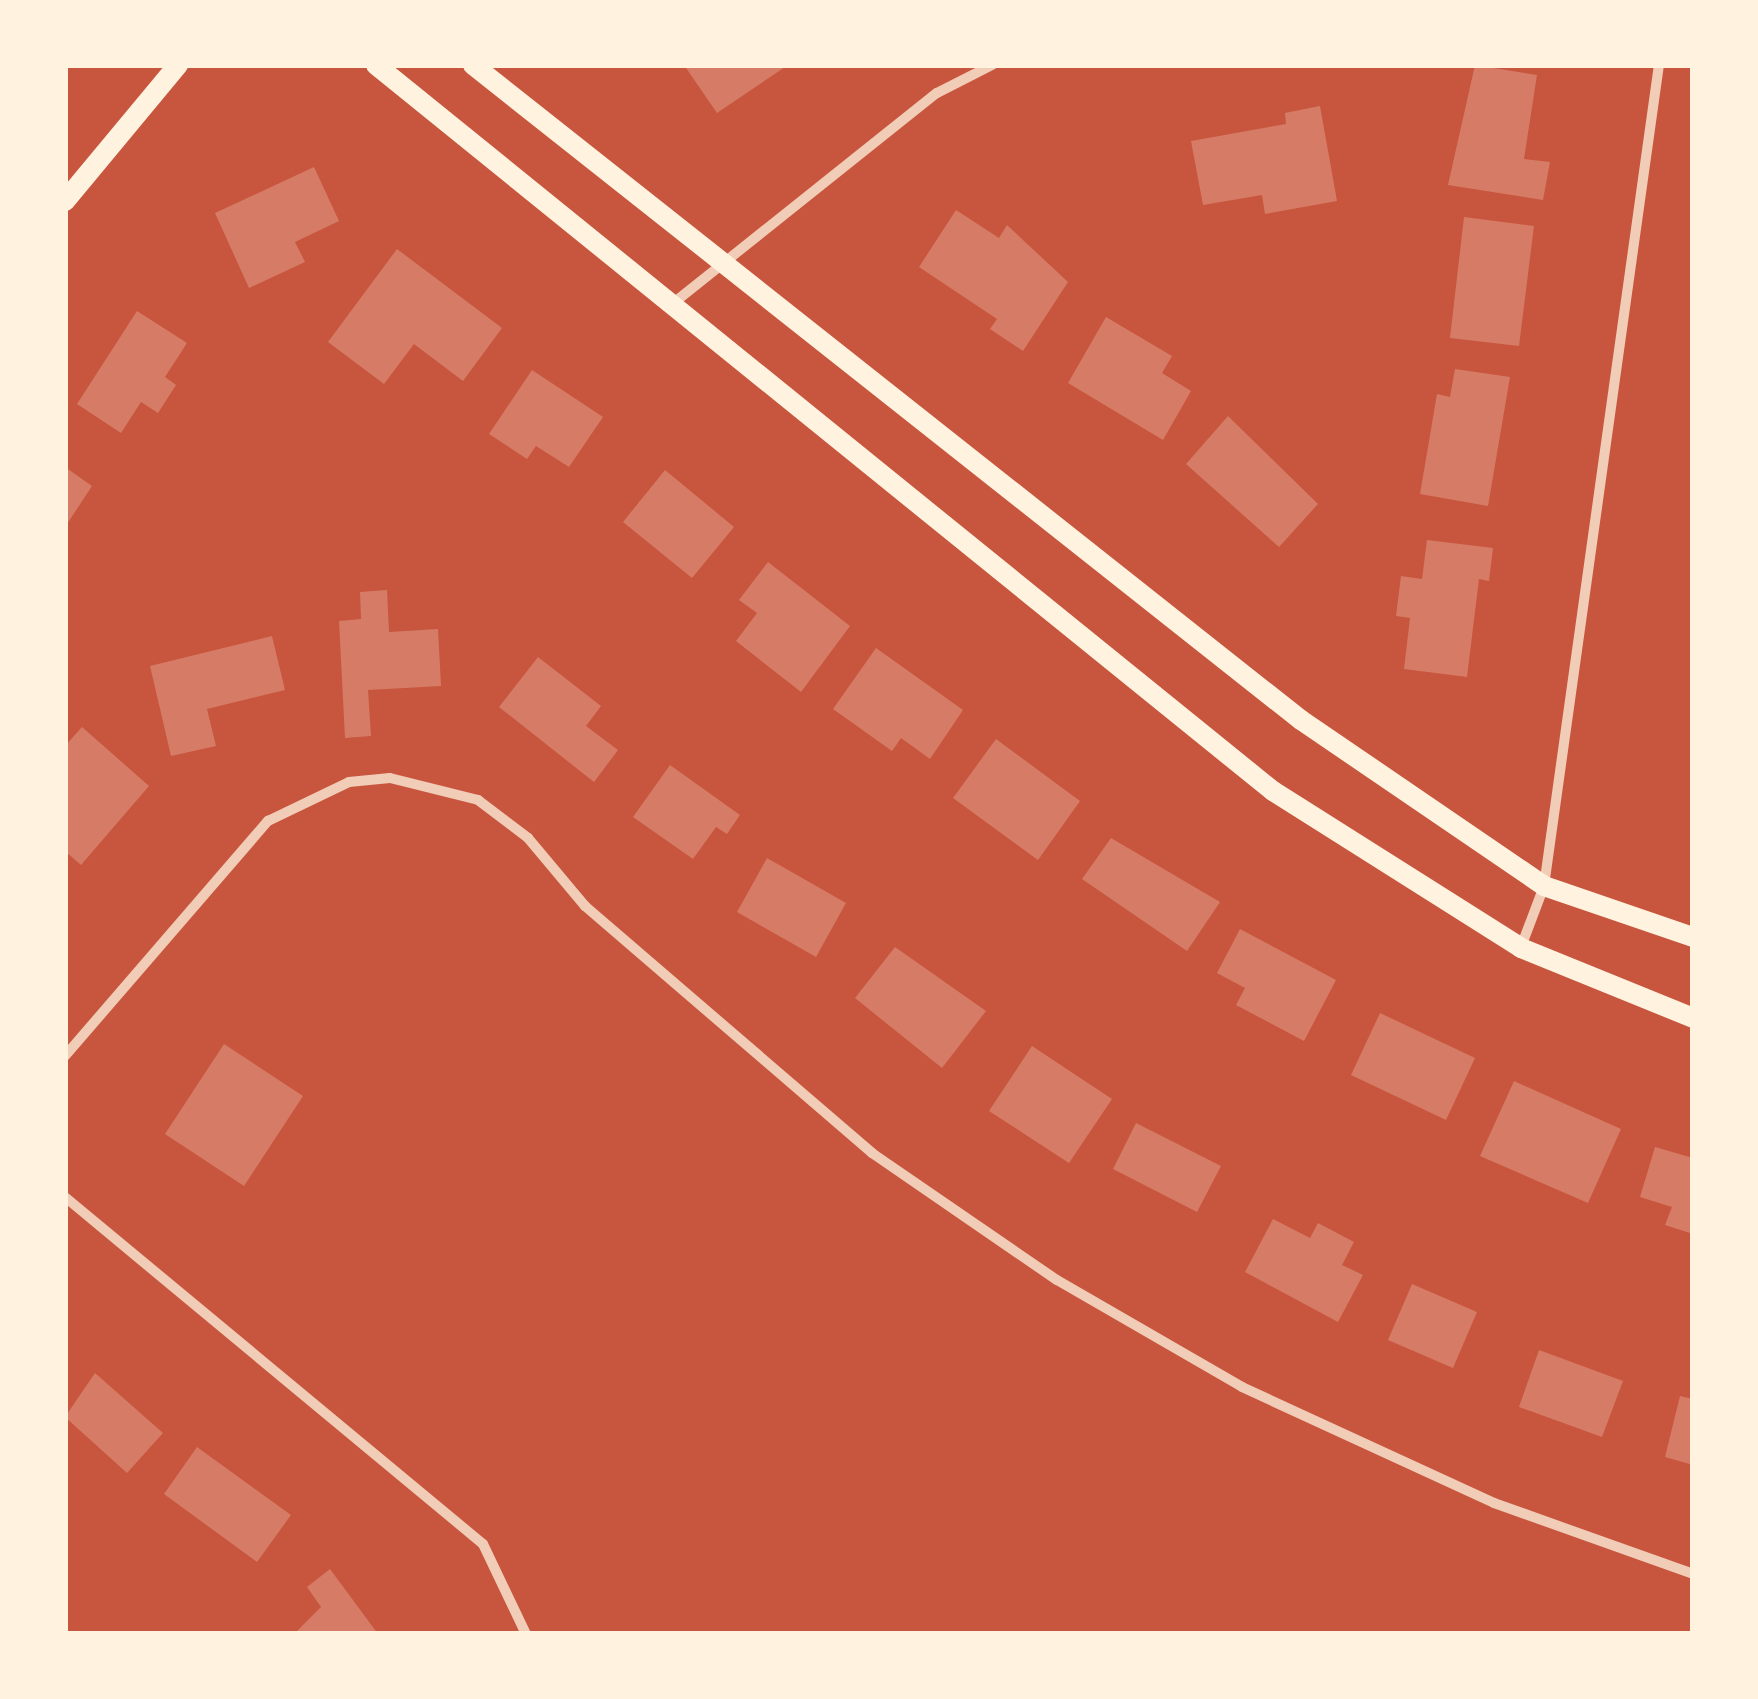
<!DOCTYPE html>
<style>
body{margin:0}
#map{position:relative;width:1758px;height:1699px;overflow:hidden;background:#c8553d;font-family:Poppins,sans-serif}
div>[style]{position:absolute}
[style*='--x']{left:calc(var(--x)*1px);top:calc(var(--y)*1px);width:calc(var(--w)*1px);rotate:calc(var(--a)*1deg)}
.building>*{inset:0;background:#d67c66}
.minor>*{height:10px;margin:-5px;padding:0 5px;transform-origin:5px;border-radius:5px;background:#f1ccb7}
.secondary>*{height:20px;margin:-10px;padding:0 10px;transform-origin:10px;border-radius:10px;background:#fff3e0}
span{translate:-50% -50%;white-space:nowrap;text-align:center;line-height:1.15;-webkit-text-stroke:8px #fff3e0;paint-order:stroke}
.frame{position:absolute;inset:0;border:68px solid #fff3e0;pointer-events:none}
</style>
<div id="map">
<div class="building">
<div style="clip-path:polygon(684px 65px,788px 65px,717px 113px)"></div>
<div style="clip-path:polygon(1475px 65px,1537px 75px,1524px 159px,1550px 162px,1543px 200px,1448px 185px)"></div>
<div style="clip-path:polygon(1320px 106px,1337px 201px,1265px 214px,1262px 195px,1203px 205px,1191px 141px,1286px 124px,1285px 113px)"></div>
<div style="clip-path:polygon(314px 167px,339px 221px,295px 242px,305px 262px,249px 288px,215px 213px)"></div>
<div style="clip-path:polygon(956px 210px,999px 238px,1007px 225px,1068px 282px,1023px 351px,990px 329px,997px 319px,919px 267px)"></div>
<div style="clip-path:polygon(1464px 217px,1534px 226px,1519px 346px,1450px 338px)"></div>
<div style="clip-path:polygon(397px 249px,502px 328px,463px 381px,414px 344px,384px 384px,328px 342px)"></div>
<div style="clip-path:polygon(137px 311px,187px 343px,165px 377px,176px 385px,158px 413px,141px 402px,121px 433px,77px 404px)"></div>
<div style="clip-path:polygon(1106px 317px,1172px 356px,1162px 373px,1191px 391px,1163px 440px,1068px 383px)"></div>
<div style="clip-path:polygon(1455px 369px,1510px 377px,1488px 506px,1420px 494px,1437px 394px,1450px 397px)"></div>
<div style="clip-path:polygon(532px 370px,603px 417px,569px 467px,536px 446px,527px 459px,489px 434px)"></div>
<div style="clip-path:polygon(1228px 416px,1318px 504px,1279px 547px,1186px 464px)"></div>
<div style="clip-path:polygon(65px 467px,92px 486px,65px 527px)"></div>
<div style="clip-path:polygon(665px 470px,734px 527px,692px 578px,623px 522px)"></div>
<div style="clip-path:polygon(1427px 540px,1493px 548px,1489px 581px,1479px 579px,1467px 677px,1404px 669px,1410px 618px,1396px 616px,1401px 576px,1422px 579px)"></div>
<div style="clip-path:polygon(768px 562px,850px 626px,801px 692px,736px 641px,757px 613px,739px 600px)"></div>
<div style="clip-path:polygon(387px 590px,389px 632px,438px 629px,441px 686px,368px 690px,371px 736px,345px 738px,339px 621px,361px 619px,360px 592px)"></div>
<div style="clip-path:polygon(272px 636px,285px 690px,207px 709px,216px 746px,171px 756px,150px 666px)"></div>
<div style="clip-path:polygon(876px 648px,963px 710px,930px 759px,901px 738px,892px 751px,833px 709px)"></div>
<div style="clip-path:polygon(538px 657px,601px 706px,586px 726px,618px 750px,594px 782px,499px 707px)"></div>
<div style="clip-path:polygon(82px 727px,149px 786px,81px 865px,65px 851px,65px 746px)"></div>
<div style="clip-path:polygon(996px 739px,1080px 801px,1038px 860px,953px 798px)"></div>
<div style="clip-path:polygon(670px 765px,740px 815px,727px 834px,716px 827px,693px 859px,633px 817px)"></div>
<div style="clip-path:polygon(1111px 838px,1220px 902px,1187px 951px,1082px 879px)"></div>
<div style="clip-path:polygon(767px 858px,846px 903px,816px 957px,737px 912px)"></div>
<div style="clip-path:polygon(1240px 929px,1336px 980px,1304px 1041px,1236px 1005px,1245px 988px,1217px 973px)"></div>
<div style="clip-path:polygon(895px 947px,986px 1011px,942px 1068px,855px 998px)"></div>
<div style="clip-path:polygon(1380px 1013px,1475px 1058px,1446px 1120px,1351px 1075px)"></div>
<div style="clip-path:polygon(224px 1044px,303px 1096px,244px 1186px,165px 1134px)"></div>
<div style="clip-path:polygon(1032px 1046px,1112px 1099px,1069px 1163px,989px 1111px)"></div>
<div style="clip-path:polygon(1514px 1081px,1621px 1129px,1588px 1203px,1480px 1156px)"></div>
<div style="clip-path:polygon(1136px 1123px,1221px 1166px,1197px 1212px,1113px 1169px)"></div>
<div style="clip-path:polygon(1655px 1147px,1693px 1158px,1693px 1234px,1665px 1225px,1672px 1207px,1640px 1197px)"></div>
<div style="clip-path:polygon(1273px 1219px,1310px 1238px,1318px 1223px,1354px 1242px,1342px 1265px,1363px 1275px,1338px 1322px,1245px 1272px)"></div>
<div style="clip-path:polygon(1412px 1284px,1477px 1312px,1453px 1368px,1388px 1340px)"></div>
<div style="clip-path:polygon(1539px 1350px,1623px 1381px,1602px 1437px,1519px 1407px)"></div>
<div style="clip-path:polygon(95px 1373px,163px 1433px,127px 1473px,65px 1417px)"></div>
<div style="clip-path:polygon(1680px 1396px,1693px 1399px,1693px 1465px,1665px 1457px)"></div>
<div style="clip-path:polygon(197px 1447px,291px 1515px,257px 1562px,164px 1494px)"></div>
<div style="clip-path:polygon(330px 1569px,378px 1634px,294px 1634px,321px 1607px,307px 1587px)"></div>
</div>
<div class="minor">
<div style="--x:671;--y:305;--w:340;--a:-38.6"></div>
<div style="--x:937;--y:93;--w:62;--a:-27"></div>
<div style="--x:1521;--y:947;--w:65;--a:-69.3"></div>
<div style="--x:1544;--y:886;--w:829;--a:-82.03"></div>
<div style="--x:65;--y:1056;--w:311;--a:-49.2"></div>
<div style="--x:268;--y:821;--w:90;--a:-25.7"></div>
<div style="--x:349;--y:782;--w:41;--a:-5.6"></div>
<div style="--x:390;--y:778;--w:91;--a:14"></div>
<div style="--x:478;--y:800;--w:63;--a:37.2"></div>
<div style="--x:528;--y:838;--w:89;--a:50"></div>
<div style="--x:585;--y:906;--w:379;--a:40.7"></div>
<div style="--x:872;--y:1153;--w:224;--a:34.5"></div>
<div style="--x:1057;--y:1280;--w:214;--a:30"></div>
<div style="--x:1242;--y:1387;--w:277;--a:24.7"></div>
<div style="--x:1494;--y:1503;--w:211;--a:19.6"></div>
<div style="--x:65;--y:1197;--w:543;--a:39.7"></div>
<div style="--x:483;--y:1544;--w:100;--a:64.5"></div>
</div>
<div class="secondary">
<div style="--x:376;--y:65;--w:1154;--a:38.99"></div>
<div style="--x:1273;--y:791;--w:294;--a:32.3"></div>
<div style="--x:1521;--y:948;--w:186;--a:22.1"></div>
<div style="--x:473;--y:65;--w:1056;--a:38.35"></div>
<div style="--x:1301;--y:720;--w:294;--a:34.3"></div>
<div style="--x:1544;--y:886;--w:157;--a:18.9"></div>
<div style="--x:65;--y:201;--w:177;--a:-50.3"></div>
</div>
<div class="frame"></div>
</div>
